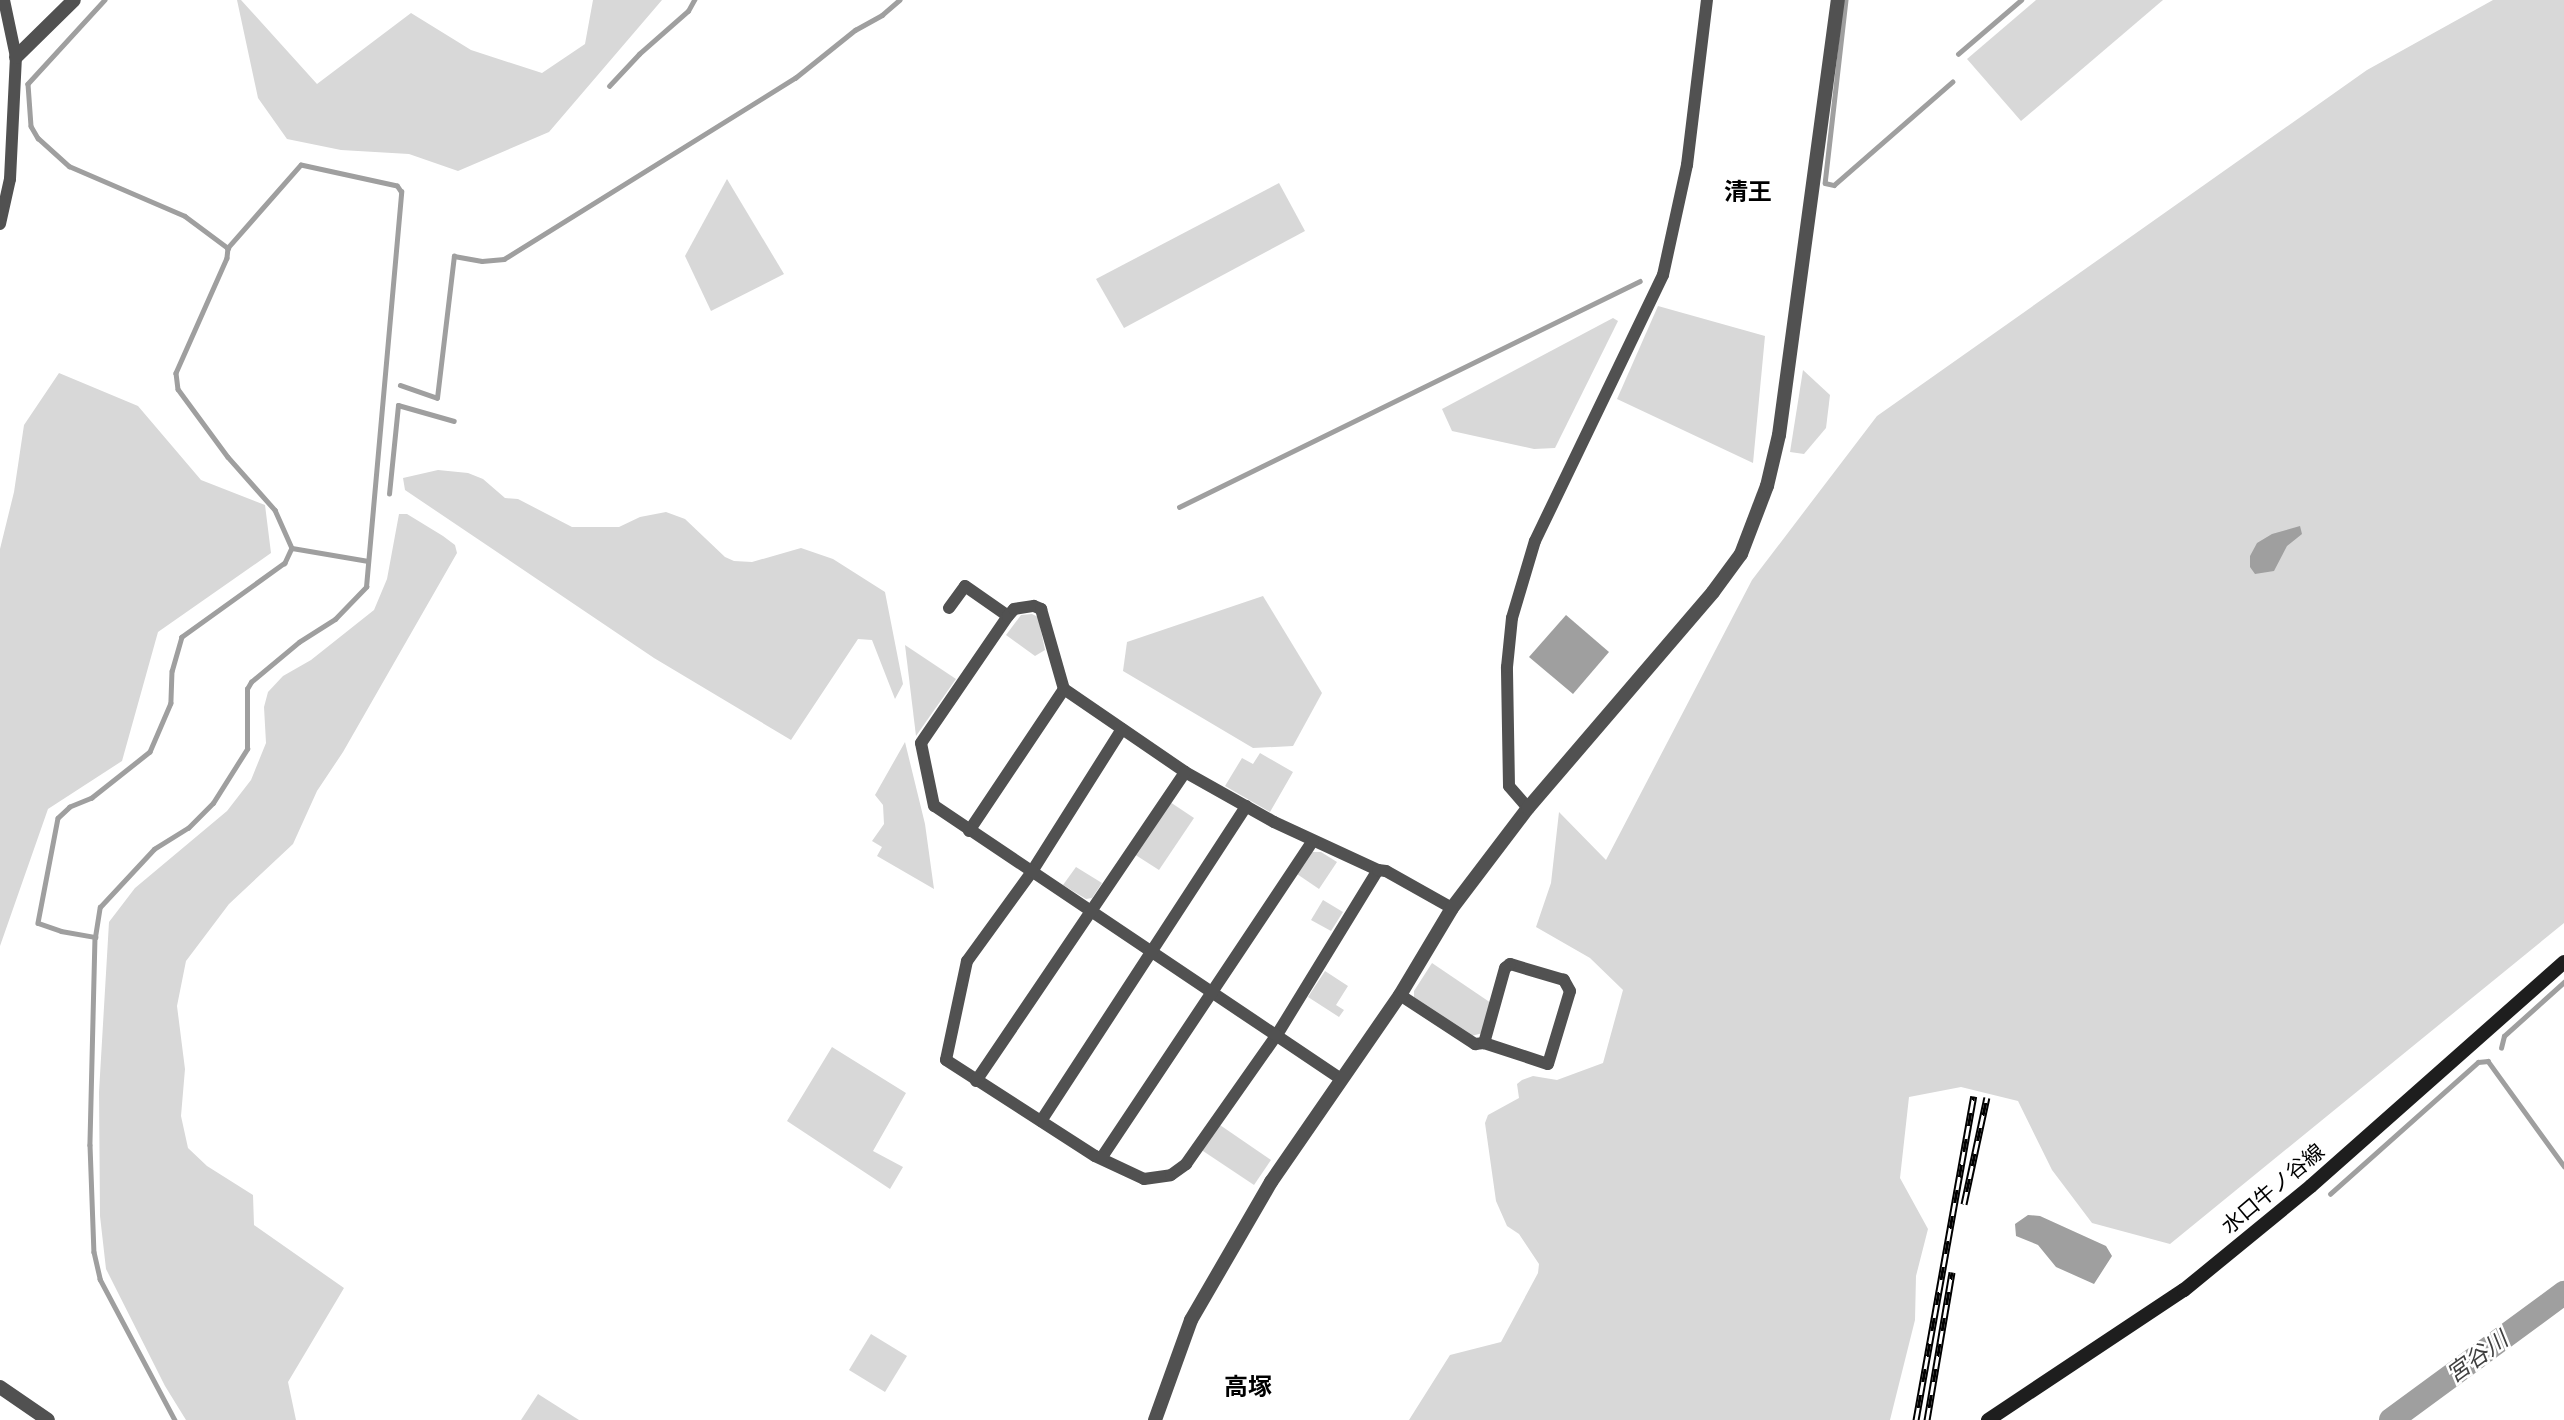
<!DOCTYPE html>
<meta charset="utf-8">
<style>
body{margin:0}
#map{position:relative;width:2564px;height:1420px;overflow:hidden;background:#fff;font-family:"PT Sans Narrow","Noto Sans JP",sans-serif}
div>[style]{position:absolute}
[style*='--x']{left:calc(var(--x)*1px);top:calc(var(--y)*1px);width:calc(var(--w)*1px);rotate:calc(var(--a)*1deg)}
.green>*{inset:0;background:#d8d8d8}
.water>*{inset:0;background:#9f9f9f}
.stream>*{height:4.5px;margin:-2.25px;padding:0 2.25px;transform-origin:2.25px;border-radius:2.25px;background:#9f9f9f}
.river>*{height:24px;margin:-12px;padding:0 12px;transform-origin:12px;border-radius:12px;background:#9f9f9f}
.minor>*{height:12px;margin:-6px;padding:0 6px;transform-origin:6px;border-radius:6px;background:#515151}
.tertiary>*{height:14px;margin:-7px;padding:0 7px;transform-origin:7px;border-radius:7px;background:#515151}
.secondary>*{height:14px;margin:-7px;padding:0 7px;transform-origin:7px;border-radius:7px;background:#1e1e1e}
.rail>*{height:7px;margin-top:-3.5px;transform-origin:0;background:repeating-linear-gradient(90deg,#fff 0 13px,#000 0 26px);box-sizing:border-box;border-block:2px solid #000}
span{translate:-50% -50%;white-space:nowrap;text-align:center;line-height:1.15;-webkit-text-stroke:5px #fff;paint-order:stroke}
.street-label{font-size:21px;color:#000}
.water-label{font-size:23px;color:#404040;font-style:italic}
.quarter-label{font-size:24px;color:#000;font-weight:700}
</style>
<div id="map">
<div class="green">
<div style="clip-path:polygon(237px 0,241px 0,317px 84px,411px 13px,471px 50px,542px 73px,585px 44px,593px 0,662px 0,549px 132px,458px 171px,409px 154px,341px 150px,287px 139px,258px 98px)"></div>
<div style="clip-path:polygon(2036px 0,2163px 0,2021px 121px,1967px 59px)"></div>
<div style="clip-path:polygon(2493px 0,2564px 0,2564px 923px,2170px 1244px,2092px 1223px,2052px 1170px,2018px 1101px,1961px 1087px,1909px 1097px,1900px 1178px,1928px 1229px,1916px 1276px,1915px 1320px,1890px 1420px,1409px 1420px,1450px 1355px,1501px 1342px,1538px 1273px,1539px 1264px,1519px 1234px,1507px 1226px,1496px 1201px,1485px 1123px,1488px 1115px,1519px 1098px,1517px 1084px,1522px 1080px,1533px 1076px,1557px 1080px,1603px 1063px,1623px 990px,1590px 958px,1536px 927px,1551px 883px,1559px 812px,1606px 860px,1752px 580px,1877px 416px,2367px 70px)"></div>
<div style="clip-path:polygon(727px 179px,784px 274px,711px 311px,685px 256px)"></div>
<div style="clip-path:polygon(1279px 183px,1305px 231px,1124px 328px,1096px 279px)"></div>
<div style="clip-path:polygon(1658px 306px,1765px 336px,1753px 463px,1617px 399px)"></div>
<div style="clip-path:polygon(1613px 318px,1618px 321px,1555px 448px,1534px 449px,1452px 431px,1442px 409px)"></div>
<div style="clip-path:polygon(1803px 370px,1830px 395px,1826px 428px,1804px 454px,1790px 452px)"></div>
<div style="clip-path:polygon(59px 373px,138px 406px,201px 480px,265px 505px,271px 553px,158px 632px,122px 761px,48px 809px,0 946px,0 549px,14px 492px,24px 425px)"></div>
<div style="clip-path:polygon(438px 470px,468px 473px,483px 479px,505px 498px,518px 499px,572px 527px,619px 527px,640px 517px,666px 512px,685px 519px,725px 557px,734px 561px,752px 562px,801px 548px,833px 559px,885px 592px,903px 684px,895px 699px,872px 640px,858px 639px,791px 740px,654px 658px,405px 490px,403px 478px)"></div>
<div style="clip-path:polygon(399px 514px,407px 514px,443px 536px,455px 545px,457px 553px,343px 752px,317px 791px,293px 844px,229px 904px,186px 961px,177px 1006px,185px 1069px,181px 1116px,188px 1148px,207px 1166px,253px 1195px,254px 1225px,344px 1288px,288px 1382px,296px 1420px,186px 1420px,165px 1386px,106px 1269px,100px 1216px,99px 1092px,109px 922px,135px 888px,227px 811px,251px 780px,266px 743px,264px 707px,268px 692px,283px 676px,311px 660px,374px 610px,387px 579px)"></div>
<div style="clip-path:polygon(1263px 596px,1322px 693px,1293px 746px,1253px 748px,1123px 671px,1127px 642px)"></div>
<div style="clip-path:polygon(1032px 614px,1038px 617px,1045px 650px,1035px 656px,1006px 635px,1021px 615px)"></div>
<div style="clip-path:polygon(905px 645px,956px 679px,916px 736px)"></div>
<div style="clip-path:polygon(905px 742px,925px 824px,934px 889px,877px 856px,882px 847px,872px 841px,884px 824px,883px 805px,875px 795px)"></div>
<div style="clip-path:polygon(1260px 753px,1293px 772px,1270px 812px,1225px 786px,1242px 758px,1253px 764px)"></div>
<div style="clip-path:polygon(1170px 802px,1194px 818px,1159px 870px,1134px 854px)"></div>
<div style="clip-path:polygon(1311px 852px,1321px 852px,1337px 862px,1319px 889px,1297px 874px)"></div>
<div style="clip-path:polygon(1076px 867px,1102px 883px,1092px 898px,1086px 899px,1063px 885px)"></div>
<div style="clip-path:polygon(1323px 900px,1343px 912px,1331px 931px,1311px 920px)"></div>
<div style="clip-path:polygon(1432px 963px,1491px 1003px,1483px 1033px,1471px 1036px,1414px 998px,1414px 991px)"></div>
<div style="clip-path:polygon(1325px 971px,1348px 986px,1336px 1005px,1344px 1010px,1339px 1017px,1308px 997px)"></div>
<div style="clip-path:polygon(832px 1047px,906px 1093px,873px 1151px,903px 1167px,890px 1189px,787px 1121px)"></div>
<div style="clip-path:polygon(1217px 1123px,1271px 1160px,1254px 1185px,1200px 1149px)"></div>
<div style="clip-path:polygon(871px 1334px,907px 1356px,885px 1392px,849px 1370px)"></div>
<div style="clip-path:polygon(538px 1394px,579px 1420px,521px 1420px)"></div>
</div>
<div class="water">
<div style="clip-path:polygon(2300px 526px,2302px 534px,2287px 546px,2274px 571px,2255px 574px,2250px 567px,2250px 556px,2257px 543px,2272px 534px)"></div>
<div style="clip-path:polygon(1566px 615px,1609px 652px,1573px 694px,1529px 657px)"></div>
<div style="clip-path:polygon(2028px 1215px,2040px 1216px,2106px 1246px,2112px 1256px,2094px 1284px,2056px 1267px,2038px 1245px,2016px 1236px,2015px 1224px)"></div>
</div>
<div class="stream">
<div style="--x:105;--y:0;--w:114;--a:132.5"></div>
<div style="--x:28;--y:84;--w:42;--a:85.9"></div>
<div style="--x:31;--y:126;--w:14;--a:60"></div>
<div style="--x:38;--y:138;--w:42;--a:42.1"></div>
<div style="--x:69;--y:166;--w:126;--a:23.3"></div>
<div style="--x:185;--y:216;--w:54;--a:36.7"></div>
<div style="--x:228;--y:248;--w:10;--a:96"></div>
<div style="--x:227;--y:258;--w:126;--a:113.9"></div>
<div style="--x:176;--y:373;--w:16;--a:83"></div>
<div style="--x:178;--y:389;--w:84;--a:53.7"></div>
<div style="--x:228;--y:457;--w:71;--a:48.4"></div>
<div style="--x:275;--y:510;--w:42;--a:65.9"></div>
<div style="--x:292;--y:548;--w:17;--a:115"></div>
<div style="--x:285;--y:563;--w:127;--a:144.3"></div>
<div style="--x:182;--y:637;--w:35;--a:106"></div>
<div style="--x:172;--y:671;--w:32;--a:92"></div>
<div style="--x:171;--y:703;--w:53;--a:113.2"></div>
<div style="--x:150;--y:752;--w:74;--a:141.6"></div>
<div style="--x:92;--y:798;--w:24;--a:158"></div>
<div style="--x:70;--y:807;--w:16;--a:137"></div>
<div style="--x:58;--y:818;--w:107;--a:100.8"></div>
<div style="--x:38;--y:923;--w:24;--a:19"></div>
<div style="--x:61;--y:931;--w:35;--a:10"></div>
<div style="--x:95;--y:937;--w:208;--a:91.4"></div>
<div style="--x:90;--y:1145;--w:107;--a:87.9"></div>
<div style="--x:94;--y:1252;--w:28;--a:77"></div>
<div style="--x:100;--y:1279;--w:160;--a:62"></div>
<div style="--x:1846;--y:0;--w:184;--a:96.5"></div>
<div style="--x:1825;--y:183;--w:9;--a:13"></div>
<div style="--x:1834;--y:185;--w:157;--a:-41.1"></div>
<div style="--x:1958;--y:54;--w:83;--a:-40.6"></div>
<div style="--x:609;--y:86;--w:44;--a:-46.8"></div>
<div style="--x:639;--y:54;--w:65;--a:-41.3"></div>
<div style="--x:688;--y:11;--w:13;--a:-61"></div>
<div style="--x:400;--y:385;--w:39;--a:19"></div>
<div style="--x:437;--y:398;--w:143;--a:-83.2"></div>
<div style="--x:454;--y:256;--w:28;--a:10"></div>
<div style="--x:482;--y:261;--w:22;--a:-5"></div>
<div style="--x:504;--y:259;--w:343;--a:-31.9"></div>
<div style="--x:795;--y:78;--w:77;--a:-38.7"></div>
<div style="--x:855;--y:30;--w:31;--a:-29"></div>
<div style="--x:882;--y:15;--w:23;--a:-41"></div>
<div style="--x:389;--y:494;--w:89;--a:-84.2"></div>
<div style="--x:398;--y:405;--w:58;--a:15.9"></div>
<div style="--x:1179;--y:507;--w:513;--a:-26.12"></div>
<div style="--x:292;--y:548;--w:77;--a:9.7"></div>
<div style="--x:95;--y:937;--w:30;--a:-81"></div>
<div style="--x:100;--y:907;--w:79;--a:-47"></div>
<div style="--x:154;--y:849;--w:40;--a:-32"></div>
<div style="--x:188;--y:828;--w:35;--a:-45"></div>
<div style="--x:213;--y:803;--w:64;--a:-57.8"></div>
<div style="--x:247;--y:749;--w:60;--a:-90"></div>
<div style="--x:247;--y:689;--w:8;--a:-60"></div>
<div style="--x:251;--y:682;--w:62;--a:-39.8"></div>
<div style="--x:299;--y:642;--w:43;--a:-32.6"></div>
<div style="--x:335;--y:619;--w:45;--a:-45.9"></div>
<div style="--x:366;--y:587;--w:397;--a:-84.9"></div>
<div style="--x:401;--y:192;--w:7;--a:-124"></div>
<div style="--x:397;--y:186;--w:98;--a:-167.7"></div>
<div style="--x:301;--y:165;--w:111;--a:131.3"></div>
<div style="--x:2501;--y:1048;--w:12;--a:-76"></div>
<div style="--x:2504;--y:1036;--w:81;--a:-42"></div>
<div style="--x:2330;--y:1194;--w:198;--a:-41.7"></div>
<div style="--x:2478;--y:1062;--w:10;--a:-6"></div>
<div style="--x:2488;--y:1061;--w:130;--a:54.1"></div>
</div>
<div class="river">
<div style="--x:2391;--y:1420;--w:215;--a:-36.3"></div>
</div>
<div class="minor">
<div style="--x:0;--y:224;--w:46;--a:-77.5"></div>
<div style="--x:10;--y:179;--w:122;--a:-87.2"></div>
<div style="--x:16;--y:57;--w:58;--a:-101.9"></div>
<div style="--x:949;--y:608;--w:27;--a:-54"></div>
<div style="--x:965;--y:586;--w:52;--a:34.9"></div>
<div style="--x:1122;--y:729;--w:170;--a:122.3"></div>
<div style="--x:1031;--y:873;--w:109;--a:126"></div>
<div style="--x:967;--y:961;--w:101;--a:102"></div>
<div style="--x:946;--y:1060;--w:177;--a:32.8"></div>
<div style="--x:1095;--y:1156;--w:54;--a:25.1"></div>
<div style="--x:1144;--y:1179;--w:27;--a:-8"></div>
<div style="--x:1171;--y:1175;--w:19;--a:-36"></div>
<div style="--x:1186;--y:1164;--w:160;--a:-54.9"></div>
<div style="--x:1278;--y:1033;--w:191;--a:-58.5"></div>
<div style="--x:1528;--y:808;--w:29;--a:-131"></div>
<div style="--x:1509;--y:786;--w:119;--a:-91"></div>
<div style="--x:1507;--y:667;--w:49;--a:-84.2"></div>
<div style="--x:1512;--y:618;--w:80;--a:-73.4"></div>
<div style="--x:1535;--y:541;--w:295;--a:-64.3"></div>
<div style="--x:1663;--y:275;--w:113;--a:-77.7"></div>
<div style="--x:1687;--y:165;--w:166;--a:-83.1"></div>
<div style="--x:969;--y:831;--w:171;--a:-56.2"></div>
<div style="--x:1400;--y:995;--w:90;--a:33.2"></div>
<div style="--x:1475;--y:1044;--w:9;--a:-6"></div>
<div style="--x:1484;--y:1043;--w:67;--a:18.2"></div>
<div style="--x:1548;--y:1064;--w:76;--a:-73.2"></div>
<div style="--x:1570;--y:991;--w:13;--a:-119"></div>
<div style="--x:1564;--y:980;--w:56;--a:-163.5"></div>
<div style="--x:1510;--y:964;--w:6;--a:141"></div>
<div style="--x:1505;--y:968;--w:78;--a:105.6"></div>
<div style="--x:1341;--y:1079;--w:490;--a:-146.1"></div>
<div style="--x:934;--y:806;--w:64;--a:-101.7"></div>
<div style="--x:921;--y:743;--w:154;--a:-55.6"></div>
<div style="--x:1008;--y:616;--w:9;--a:-49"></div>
<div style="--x:1014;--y:609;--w:20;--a:-9"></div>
<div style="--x:1034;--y:606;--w:8;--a:23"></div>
<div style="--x:1041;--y:609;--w:83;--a:74"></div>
<div style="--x:1064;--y:689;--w:147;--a:34.4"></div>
<div style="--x:1185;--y:772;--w:102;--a:29.3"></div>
<div style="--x:1274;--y:822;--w:115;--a:24.8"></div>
<div style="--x:1378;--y:870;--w:8;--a:7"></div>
<div style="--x:1386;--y:871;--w:76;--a:29.3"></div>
<div style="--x:976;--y:1081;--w:373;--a:-55.9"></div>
<div style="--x:1041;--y:1121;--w:376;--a:-56.9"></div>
<div style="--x:1102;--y:1157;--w:379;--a:-56.3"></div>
</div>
<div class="tertiary">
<div style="--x:16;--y:57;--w:81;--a:-44.5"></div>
<div style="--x:0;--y:1387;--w:58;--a:34.5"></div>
<div style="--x:1155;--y:1420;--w:106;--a:-70.2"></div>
<div style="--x:1191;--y:1320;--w:160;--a:-59.9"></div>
<div style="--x:1271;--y:1182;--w:227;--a:-55.4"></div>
<div style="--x:1400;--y:995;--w:101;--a:-59.1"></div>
<div style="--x:1452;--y:908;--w:126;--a:-52.8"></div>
<div style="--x:1528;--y:808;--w:284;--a:-49.4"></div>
<div style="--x:1713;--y:592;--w:47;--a:-53.6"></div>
<div style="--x:1741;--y:554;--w:73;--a:-69.1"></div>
<div style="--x:1767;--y:486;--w:52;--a:-76.8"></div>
<div style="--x:1779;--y:435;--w:439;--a:-82.3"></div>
</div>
<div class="secondary">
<div style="--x:1988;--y:1420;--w:235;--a:-33.6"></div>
<div style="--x:2184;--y:1290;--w:164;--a:-39.3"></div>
<div style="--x:2311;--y:1186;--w:338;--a:-41.5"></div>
</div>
<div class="rail">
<div style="--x:1964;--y:1204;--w:109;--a:-77.9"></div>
<div style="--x:1916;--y:1420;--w:329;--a:-79.9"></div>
<div style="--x:1927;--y:1420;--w:150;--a:-80.4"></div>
</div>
<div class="street-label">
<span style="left:2273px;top:1189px;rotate:-40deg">水口牛ノ谷線</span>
</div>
<div class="water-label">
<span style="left:2477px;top:1357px;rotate:-36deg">宮谷川</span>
</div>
<div class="quarter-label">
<span style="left:1748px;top:192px">清王</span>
<span style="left:1248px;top:1387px">高塚</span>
</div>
</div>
